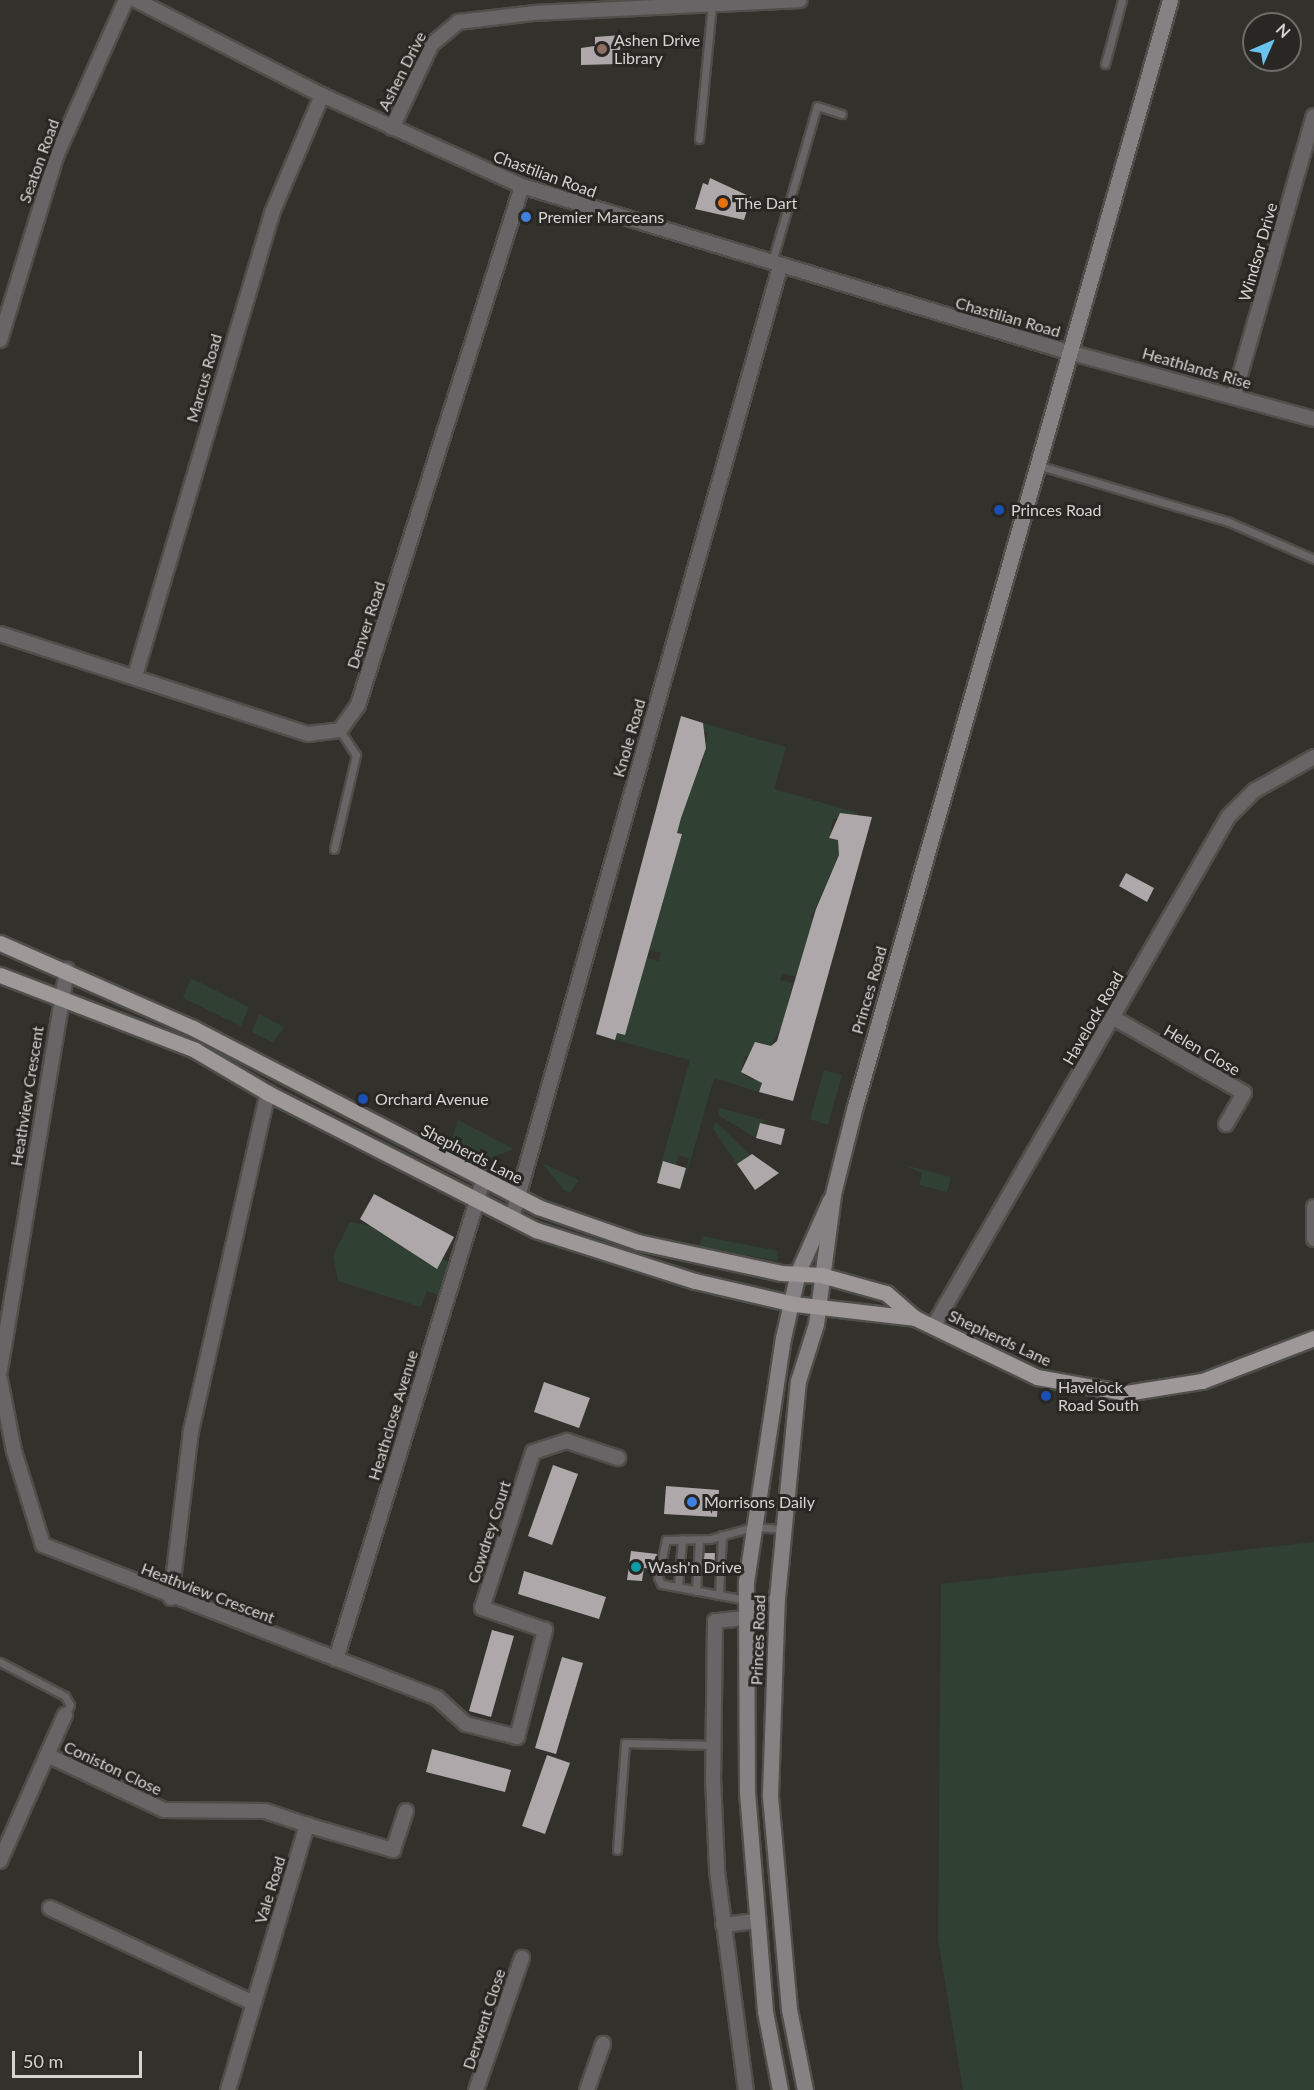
<!DOCTYPE html>
<style>
body{margin:0}
#map{position:relative;width:1314px;height:2090px;overflow:hidden;background:#33312c;font-family:Lato,sans-serif}
div>[style]{position:absolute}
[style*='--x']{left:calc(var(--x)*1px);top:calc(var(--y)*1px);width:calc(var(--w)*1px);rotate:calc(var(--a)*1deg)}
.green>*{inset:0;background:#304033}
.building>*{inset:0;background:#aea8aa}
.roads{filter:drop-shadow(2px 0 #504e4a) drop-shadow(-2px 0 #504e4a) drop-shadow(0 2px #504e4a) drop-shadow(0 -2px #504e4a)}
.lane>*{height:7px;margin:-3.5px;padding:0 3.5px;transform-origin:3.5px;border-radius:3.5px;background:#686566}
.street>*{height:14px;margin:-7px;padding:0 7px;transform-origin:7px;border-radius:7px;background:#686566}
.secondary>*{height:15px;margin:-7.5px;padding:0 7.5px;transform-origin:7.5px;border-radius:7.5px;background:#868283}
.primary>*{height:15px;margin:-7.5px;padding:0 7.5px;transform-origin:7.5px;border-radius:7.5px;background:#9e9899}
.dots>*{width:16px;height:16px;translate:-50% -50%;box-sizing:border-box;border:3px solid #292723;border-radius:50%}
span{translate:-50% -50%;white-space:nowrap;text-align:center;line-height:1.15;-webkit-text-stroke:6px #292723;paint-order:stroke}
.poi-label{font-size:16px;color:#d5d4d1}
.left{translate:0 -50%;text-align:left}
.street-label{font-size:16px;color:#d5d4d1}
.north{position:absolute;left:1242px;top:12px;width:60px;height:60px;box-sizing:border-box;background:#292723;border:2px solid #6e6c69;border-radius:50%;rotate:45deg;font-size:16px;font-weight:700;line-height:24px;text-align:center;color:#d5d4d1}
.north::after{content:'';display:block;margin:auto;width:21px;height:27px;background:#69c4f0;clip-path:polygon(50% 0,100% 100%,50% 72%,0 100%)}
.scale{position:absolute;left:12px;top:2051px;width:130px;height:27px;box-sizing:border-box;border:3px solid #d5d4d1;border-top:0;padding-left:8px;font-size:18px;line-height:21px;white-space:nowrap;color:#d5d4d1;-webkit-text-stroke:4px #292723;paint-order:stroke}
</style>
<div id="map">
<div class="green">
<div style="clip-path:polygon(703px 723px,786px 747px,774px 789px,858px 813px,856px 818px,833px 819px,829px 838px,838px 840px,839px 855px,811px 918px,820px 922px,816px 938px,837px 944px,835px 949px,803px 979px,782px 973px,780px 980px,793px 983px,787px 1005px,796px 1008px,792px 1030px,781px 1027px,771px 1046px,745px 1057px,741px 1072px,752px 1080px,754px 1075px,763px 1078px,759px 1092px,714px 1078px,682px 1190px,689px 1158px,678px 1155px,676px 1165px,664px 1161px,656px 1182px,690px 1060px,615px 1040px,617px 1033px,625px 1035px,647px 958px,659px 961px,661px 953px,648px 949px,642px 865px,671px 873px,682px 834px,667px 828px,678px 830px,677px 817px,696px 778px,672px 760px,701px 768px,708px 733px,701px 731px)"></div>
<div style="clip-path:polygon(191px 978px,249px 1007px,241px 1026px,183px 998px)"></div>
<div style="clip-path:polygon(259px 1014px,284px 1027px,273px 1043px,252px 1032px)"></div>
<div style="clip-path:polygon(824px 1070px,842px 1075px,828px 1125px,810px 1119px)"></div>
<div style="clip-path:polygon(720px 1108px,768px 1121px,760px 1123px,756px 1138px,718px 1115px)"></div>
<div style="clip-path:polygon(458px 1120px,512px 1148px,512px 1150px,488px 1159px,451px 1142px)"></div>
<div style="clip-path:polygon(716px 1122px,749px 1154px,759px 1159px,750px 1166px,737px 1164px,712px 1127px)"></div>
<div style="clip-path:polygon(450px 1145px,521px 1178px,516px 1185px,449px 1153px)"></div>
<div style="clip-path:polygon(542px 1163px,579px 1180px,570px 1193px,564px 1190px)"></div>
<div style="clip-path:polygon(904px 1165px,951px 1177px,947px 1192px,919px 1185px,922px 1173px)"></div>
<div style="clip-path:polygon(371px 1220px,407px 1232px,400px 1246px,422px 1253px,419px 1259px,437px 1268px,442px 1259px,448px 1262px,438px 1295px,427px 1291px,421px 1307px,338px 1281px,333px 1255px,350px 1222px,368px 1225px)"></div>
<div style="clip-path:polygon(702px 1236px,778px 1251px,777px 1261px,699px 1246px)"></div>
<div style="clip-path:polygon(1314px 1542px,1314px 2090px,963px 2090px,938px 1939px,941px 1584px)"></div>
</div>
<div class="building">
<div style="clip-path:polygon(622px 35px,618px 64px,581px 65px,581px 48px,595px 46px,595px 37px)"></div>
<div style="clip-path:polygon(710px 178px,751px 197px,744px 220px,695px 209px,703px 183px,708px 185px)"></div>
<div style="clip-path:polygon(681px 716px,703px 723px,706px 748px,681px 818px,677px 833px,682px 834px,625px 1035px,617px 1033px,615px 1040px,596px 1034px)"></div>
<div style="clip-path:polygon(840px 813px,872px 817px,793px 1101px,759px 1092px,762px 1083px,741px 1072px,755px 1042px,771px 1046px,777px 1041px,816px 909px,839px 855px,838px 840px,829px 838px)"></div>
<div style="clip-path:polygon(1126px 873px,1154px 888px,1147px 902px,1119px 886px)"></div>
<div style="clip-path:polygon(760px 1123px,785px 1129px,781px 1145px,756px 1138px)"></div>
<div style="clip-path:polygon(752px 1154px,779px 1173px,755px 1190px,737px 1164px)"></div>
<div style="clip-path:polygon(663px 1161px,686px 1168px,680px 1189px,657px 1183px)"></div>
<div style="clip-path:polygon(374px 1194px,454px 1237px,437px 1269px,360px 1219px)"></div>
<div style="clip-path:polygon(544px 1382px,590px 1398px,579px 1428px,534px 1412px)"></div>
<div style="clip-path:polygon(553px 1465px,578px 1474px,552px 1545px,528px 1536px)"></div>
<div style="clip-path:polygon(666px 1486px,719px 1490px,717px 1517px,664px 1514px)"></div>
<div style="clip-path:polygon(631px 1551px,657px 1554px,654px 1569px,644px 1568px,642px 1581px,627px 1580px)"></div>
<div style="clip-path:polygon(704px 1553px,715px 1553px,714px 1573px,703px 1572px)"></div>
<div style="clip-path:polygon(524px 1571px,606px 1597px,599px 1619px,518px 1594px)"></div>
<div style="clip-path:polygon(492px 1630px,514px 1636px,491px 1717px,469px 1711px)"></div>
<div style="clip-path:polygon(562px 1657px,583px 1663px,556px 1754px,535px 1748px)"></div>
<div style="clip-path:polygon(432px 1749px,511px 1770px,505px 1792px,426px 1772px)"></div>
<div style="clip-path:polygon(547px 1755px,570px 1763px,545px 1834px,522px 1826px)"></div>
</div>
<div class="roads">
<div class="lane">
<div style="--x:1105;--y:64;--w:66;--a:-75.1"></div>
<div style="--x:699;--y:139;--w:135;--a:-84.5"></div>
<div style="--x:772;--y:262;--w:162;--a:-73.9"></div>
<div style="--x:817;--y:106;--w:26;--a:18"></div>
<div style="--x:1037;--y:465;--w:200;--a:16.5"></div>
<div style="--x:1229;--y:522;--w:93;--a:23.5"></div>
<div style="--x:334;--y:849;--w:97;--a:-76.8"></div>
<div style="--x:356;--y:755;--w:30;--a:-123"></div>
<div style="--x:678;--y:1587;--w:48;--a:-85.2"></div>
<div style="--x:696;--y:1591;--w:51;--a:-86.6"></div>
<div style="--x:719;--y:1595;--w:60;--a:-87.1"></div>
<div style="--x:777;--y:1598;--w:31;--a:176"></div>
<div style="--x:746;--y:1600;--w:86;--a:-169.3"></div>
<div style="--x:661;--y:1584;--w:8;--a:-113"></div>
<div style="--x:658;--y:1577;--w:38;--a:-78"></div>
<div style="--x:666;--y:1540;--w:44;--a:-1.3"></div>
<div style="--x:710;--y:1539;--w:45;--a:-15.6"></div>
<div style="--x:753;--y:1527;--w:30;--a:4"></div>
<div style="--x:0;--y:1662;--w:73;--a:27.6"></div>
<div style="--x:65;--y:1696;--w:10;--a:61"></div>
<div style="--x:70;--y:1705;--w:11;--a:117"></div>
<div style="--x:617;--y:1850;--w:107;--a:-85.7"></div>
<div style="--x:625;--y:1743;--w:89;--a:1.3"></div>
</div>
<div class="street">
<div style="--x:136;--y:0;--w:209;--a:27.1"></div>
<div style="--x:322;--y:95;--w:220;--a:24.5"></div>
<div style="--x:522;--y:186;--w:560;--a:16.91"></div>
<div style="--x:1058;--y:349;--w:265;--a:15.3"></div>
<div style="--x:392;--y:128;--w:92;--a:-64.8"></div>
<div style="--x:431;--y:45;--w:35;--a:-40"></div>
<div style="--x:458;--y:22;--w:78;--a:-6.7"></div>
<div style="--x:535;--y:13;--w:265;--a:-2.8"></div>
<div style="--x:0;--y:340;--w:195;--a:-73"></div>
<div style="--x:57;--y:154;--w:169;--a:-65.9"></div>
<div style="--x:1234;--y:396;--w:291;--a:-74.1"></div>
<div style="--x:0;--y:634;--w:324;--a:18"></div>
<div style="--x:308;--y:734;--w:32;--a:-7"></div>
<div style="--x:340;--y:730;--w:31;--a:-54"></div>
<div style="--x:358;--y:705;--w:544;--a:-72.46"></div>
<div style="--x:135;--y:676;--w:483;--a:-73.5"></div>
<div style="--x:272;--y:213;--w:128;--a:-67"></div>
<div style="--x:1112;--y:1017;--w:152;--a:29.9"></div>
<div style="--x:1244;--y:1093;--w:36;--a:120"></div>
<div style="--x:1314;--y:1207;--w:32;--a:90"></div>
<div style="--x:512;--y:1218;--w:988;--a:-74.26"></div>
<div style="--x:933;--y:1327;--w:589;--a:-59.95"></div>
<div style="--x:1228;--y:817;--w:37;--a:-45"></div>
<div style="--x:1254;--y:791;--w:69;--a:-29.5"></div>
<div style="--x:0;--y:1370;--w:406;--a:-80.5"></div>
<div style="--x:0;--y:1379;--w:73;--a:79"></div>
<div style="--x:14;--y:1451;--w:98;--a:72.9"></div>
<div style="--x:43;--y:1545;--w:423;--a:21.2"></div>
<div style="--x:437;--y:1698;--w:39;--a:42"></div>
<div style="--x:466;--y:1724;--w:53;--a:14.3"></div>
<div style="--x:517;--y:1737;--w:111;--a:-75.3"></div>
<div style="--x:545;--y:1630;--w:67;--a:-160.8"></div>
<div style="--x:482;--y:1608;--w:164;--a:-71.9"></div>
<div style="--x:533;--y:1452;--w:36;--a:-18"></div>
<div style="--x:567;--y:1441;--w:54;--a:18.4"></div>
<div style="--x:171;--y:1598;--w:168;--a:-83.2"></div>
<div style="--x:191;--y:1431;--w:347;--a:-77.2"></div>
<div style="--x:745;--y:1618;--w:30;--a:174"></div>
<div style="--x:715;--y:1621;--w:157;--a:90.7"></div>
<div style="--x:713;--y:1778;--w:93;--a:87.5"></div>
<div style="--x:717;--y:1871;--w:221;--a:82.5"></div>
<div style="--x:336;--y:1659;--w:500;--a:-72.91"></div>
<div style="--x:47;--y:1755;--w:44;--a:-65.8"></div>
<div style="--x:0;--y:1861;--w:116;--a:-66.1"></div>
<div style="--x:47;--y:1755;--w:129;--a:25.2"></div>
<div style="--x:164;--y:1810;--w:101;--a:0.6"></div>
<div style="--x:265;--y:1811;--w:44;--a:18.4"></div>
<div style="--x:50;--y:1908;--w:225;--a:25"></div>
<div style="--x:723;--y:1925;--w:35;--a:-7"></div>
<div style="--x:228;--y:2090;--w:277;--a:-73.4"></div>
<div style="--x:307;--y:1825;--w:90;--a:16.2"></div>
<div style="--x:393;--y:1850;--w:41;--a:-71.6"></div>
<div style="--x:476;--y:2090;--w:140;--a:-70.8"></div>
<div style="--x:587;--y:2090;--w:49;--a:-70.8"></div>
</div>
<div class="secondary">
<div style="--x:780;--y:2090;--w:80;--a:-100.8"></div>
<div style="--x:765;--y:2011;--w:220;--a:-94.7"></div>
<div style="--x:747;--y:1792;--w:210;--a:-90.3"></div>
<div style="--x:746;--y:1582;--w:247;--a:-81.4"></div>
<div style="--x:783;--y:1338;--w:68;--a:-77.2"></div>
<div style="--x:798;--y:1272;--w:79;--a:-66"></div>
<div style="--x:805;--y:2090;--w:83;--a:-101.2"></div>
<div style="--x:789;--y:2009;--w:216;--a:-95.1"></div>
<div style="--x:770;--y:1794;--w:196;--a:-88"></div>
<div style="--x:777;--y:1598;--w:218;--a:-84.5"></div>
<div style="--x:798;--y:1381;--w:60;--a:-72.5"></div>
<div style="--x:816;--y:1324;--w:131;--a:-82.5"></div>
<div style="--x:833;--y:1194;--w:91;--a:-76"></div>
<div style="--x:855;--y:1106;--w:1150;--a:-74.1"></div>
</div>
<div class="primary">
<div style="--x:0;--y:943;--w:211;--a:23.8"></div>
<div style="--x:193;--y:1028;--w:389;--a:27.4"></div>
<div style="--x:538;--y:1207;--w:106;--a:19.3"></div>
<div style="--x:638;--y:1242;--w:146;--a:12.2"></div>
<div style="--x:781;--y:1273;--w:40;--a:2.9"></div>
<div style="--x:821;--y:1275;--w:67;--a:15.5"></div>
<div style="--x:886;--y:1293;--w:38;--a:41"></div>
<div style="--x:915;--y:1318;--w:136;--a:25.8"></div>
<div style="--x:1037;--y:1377;--w:90;--a:10.2"></div>
<div style="--x:1126;--y:1393;--w:77;--a:-9"></div>
<div style="--x:1202;--y:1381;--w:120;--a:-21"></div>
<div style="--x:0;--y:975;--w:209;--a:21"></div>
<div style="--x:195;--y:1050;--w:85;--a:30.5"></div>
<div style="--x:268;--y:1093;--w:301;--a:27.1"></div>
<div style="--x:536;--y:1230;--w:167;--a:17.8"></div>
<div style="--x:695;--y:1281;--w:102;--a:13.1"></div>
<div style="--x:794;--y:1304;--w:122;--a:6.6"></div>
</div>
</div>
<div class="dots">
<div style="left:602px;top:49px;background:#8d6e63"></div>
<div style="left:723px;top:203px;background:#e8710a"></div>
<div style="left:526px;top:217px;background:#3f7fe0"></div>
<div style="left:999px;top:510px;background:#1a4fb4"></div>
<div style="left:363px;top:1099px;background:#1a4fb4"></div>
<div style="left:1046px;top:1396px;background:#1a4fb4"></div>
<div style="left:692px;top:1502px;background:#3f7fe0"></div>
<div style="left:636px;top:1567px;background:#0f9aa8"></div>
</div>
<div class="poi-label">
<span class="left" style="left:614px;top:49px">Ashen Drive<br>Library</span>
<span class="left" style="left:735px;top:203px">The Dart</span>
<span class="left" style="left:538px;top:217px">Premier Marceans</span>
<span class="left" style="left:1011px;top:510px">Princes Road</span>
<span class="left" style="left:375px;top:1099px">Orchard Avenue</span>
<span class="left" style="left:1058px;top:1396px">Havelock<br>Road South</span>
<span class="left" style="left:704px;top:1502px">Morrisons Daily</span>
<span class="left" style="left:648px;top:1567px">Wash'n Drive</span>
</div>
<div class="street-label">
<span style="left:402px;top:71px;rotate:-63deg">Ashen Drive</span>
<span style="left:39px;top:161px;rotate:-70deg">Seaton Road</span>
<span style="left:545px;top:174px;rotate:20deg">Chastilian Road</span>
<span style="left:1258px;top:252px;rotate:-74deg">Windsor Drive</span>
<span style="left:1008px;top:317px;rotate:16deg">Chastilian Road</span>
<span style="left:1197px;top:368px;rotate:16deg">Heathlands Rise</span>
<span style="left:204px;top:378px;rotate:-74deg">Marcus Road</span>
<span style="left:366px;top:625px;rotate:-72deg">Denver Road</span>
<span style="left:629px;top:738px;rotate:-74deg">Knole Road</span>
<span style="left:869px;top:990px;rotate:-74deg">Princes Road</span>
<span style="left:1093px;top:1018px;rotate:-60deg">Havelock Road</span>
<span style="left:1202px;top:1050px;rotate:30deg">Helen Close</span>
<span style="left:27px;top:1096px;rotate:-81deg">Heathview Crescent</span>
<span style="left:472px;top:1154px;rotate:27deg">Shepherds Lane</span>
<span style="left:1000px;top:1338px;rotate:25deg">Shepherds Lane</span>
<span style="left:393px;top:1415px;rotate:-73deg">Heathclose Avenue</span>
<span style="left:489px;top:1532px;rotate:-72deg">Cowdrey Court</span>
<span style="left:208px;top:1593px;rotate:21deg">Heathview Crescent</span>
<span style="left:758px;top:1640px;rotate:-88deg">Princes Road</span>
<span style="left:113px;top:1768px;rotate:25deg">Coniston Close</span>
<span style="left:270px;top:1890px;rotate:-73deg">Vale Road</span>
<span style="left:484px;top:2019px;rotate:-72deg">Derwent Close</span>
</div>
<div class="north">N</div>
<div class="scale">50 m</div>
</div>
